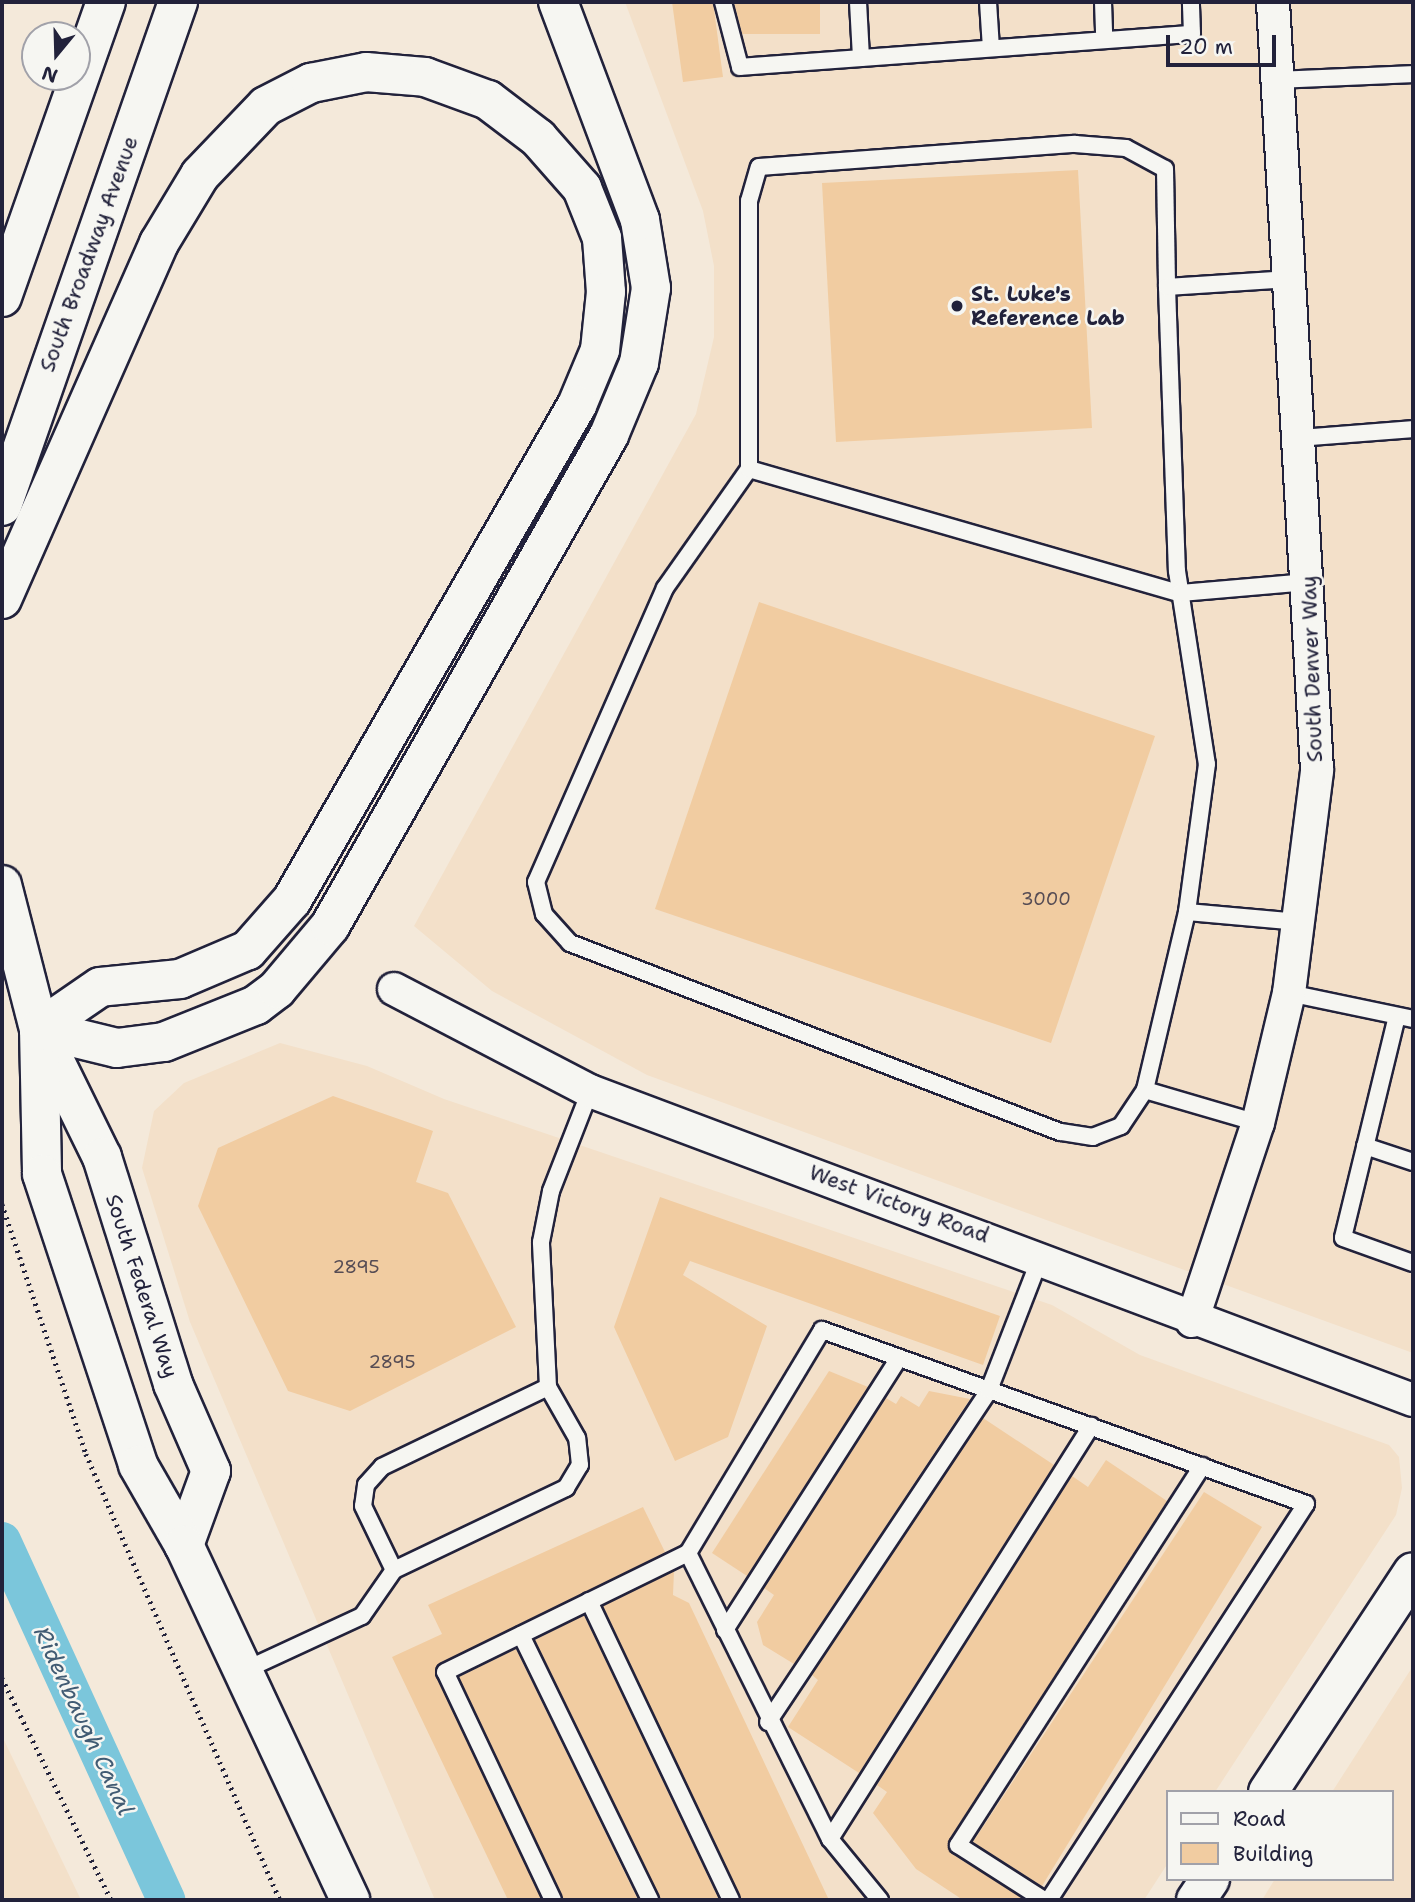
<!DOCTYPE html>
<style>
body{margin:0}
#map{position:relative;width:1415px;height:1902px;overflow:hidden;background:#f4e9da;font-family:"Shantell Sans",sans-serif}
div>[style]{position:absolute}
[style*='--x']{left:calc(var(--x)*1px);top:calc(var(--y)*1px);width:calc(var(--w)*1px);rotate:calc(var(--a)*1deg)}
.built>*{inset:0;background:#f3e0c9}
.canal>*{height:38px;margin:-19px;padding:0 19px;transform-origin:19px;border-radius:19px;background:#7bc6db}
.building>*{inset:0;background:#f1cca1}
.path>*{height:4.5px;margin-top:-2.25px;transform-origin:0;background:repeating-linear-gradient(90deg,#22223b 0 2px,transparent 0 7px)}
.roads{filter:drop-shadow(2px 0 #22223b) drop-shadow(-2px 0 #22223b) drop-shadow(0 2px #22223b) drop-shadow(0 -2px #22223b)}
.service>*{height:16px;margin:-8px;padding:0 8px;transform-origin:8px;border-radius:8px;background:#f6f6f2}
.minor>*{height:32px;margin:-16px;padding:0 16px;transform-origin:16px;border-radius:16px;background:#f6f6f2}
.tertiary>*{height:38px;margin:-19px;padding:0 19px;transform-origin:19px;border-radius:19px;background:#f6f6f2}
.secondary>*{height:38px;margin:-19px;padding:0 19px;transform-origin:19px;border-radius:19px;background:#f6f6f2}
.primary>*{height:38px;margin:-19px;padding:0 19px;transform-origin:19px;border-radius:19px;background:#f6f6f2}
.dots>*{width:19px;height:19px;translate:-50% -50%;box-sizing:border-box;border:4px solid #f6f6f2;border-radius:50%}
span{translate:-50% -50%;white-space:nowrap;text-align:center;line-height:1.15;-webkit-text-stroke:5px #f6f6f2;paint-order:stroke}
.number-label{font-size:18px;color:#564c54}
.number-label span{-webkit-text-stroke-width:0}
.street-label{font-size:21px;color:#22223b}
.poi-label{font-size:21px;color:#22223b;font-weight:700}
.left{translate:0 -50%;text-align:left}
.water-label{font-size:23px;color:#415b73;font-style:italic}
.frame{position:absolute;inset:0;border:4px solid #22223b;pointer-events:none}
.legend{position:absolute;left:1166px;top:1790px;width:228px;height:91px;box-sizing:border-box;background:#f6f6f2;border:2px solid #a1a1a9;margin:0;padding:9px 12px;list-style:none;font-size:21px;color:#22223b}
.legend li{display:flex;align-items:center;gap:14px;height:35px}
.legend b{width:35px;border:2px solid #a1a1a9}
.north{position:absolute;left:21px;top:21px;width:70px;height:70px;box-sizing:border-box;background:#f6f6f2;border:2px solid #a1a1a9;border-radius:50%;rotate:199deg;font-size:19px;font-weight:700;line-height:28px;text-align:center;color:#22223b}
.north::after{content:'';display:block;margin:auto;width:24px;height:32px;background:#22223b;clip-path:polygon(50% 0,100% 100%,50% 72%,0 100%)}
.scale{position:absolute;left:1166px;top:35px;width:110px;height:32px;box-sizing:border-box;border:4px solid #22223b;border-top:0;padding-left:9px;font-size:21px;line-height:24px;white-space:nowrap;color:#22223b;-webkit-text-stroke:5px #f6f6f2;paint-order:stroke}
</style>
<div id="map">
<div class="built">
<div style="clip-path:polygon(625px 2px,1413px 2px,1413px 1353px,647px 1075px,492px 991px,414px 926px,696px 414px,714px 337px,714px 266px,703px 211px)"></div>
<div style="clip-path:polygon(280px 1043px,367px 1066px,444px 1099px,1052px 1305px,1140px 1355px,1389px 1445px,1399px 1457px,1402px 1488px,1396px 1515px,1215px 1792px,1168px 1792px,1168px 1863px,1144px 1900px,435px 1900px,190px 1322px,142px 1168px,154px 1111px,184px 1083px)"></div>
<div style="clip-path:polygon(1413px 1666px,1413px 1900px,1262px 1900px,1275px 1879px,1392px 1879px,1392px 1792px,1332px 1792px)"></div>
<div style="clip-path:polygon(2px 1736px,81px 1900px,2px 1900px)"></div>
</div>
<div class="canal">
<div style="--x:2;--y:1541;--w:395;--a:65.4"></div>
</div>
<div class="building">
<div style="clip-path:polygon(672px 2px,713px 2px,723px 77px,683px 82px)"></div>
<div style="clip-path:polygon(734px 2px,820px 2px,820px 34px,742px 34px)"></div>
<div style="clip-path:polygon(1078px 170px,1092px 428px,836px 442px,822px 183px)"></div>
<div style="clip-path:polygon(759px 602px,1155px 736px,1051px 1043px,655px 909px)"></div>
<div style="clip-path:polygon(333px 1096px,433px 1131px,416px 1182px,448px 1193px,516px 1327px,350px 1411px,288px 1391px,198px 1206px,218px 1148px)"></div>
<div style="clip-path:polygon(660px 1197px,1000px 1316px,983px 1365px,690px 1261px,683px 1275px,767px 1326px,728px 1437px,675px 1461px,614px 1327px)"></div>
<div style="clip-path:polygon(829px 1371px,868px 1387px,747px 1576px,712px 1553px)"></div>
<div style="clip-path:polygon(929px 1391px,970px 1399px,794px 1664px,763px 1645px,757px 1622px,774px 1595px,764px 1588px,886px 1398px,896px 1404px,901px 1396px,919px 1407px)"></div>
<div style="clip-path:polygon(983px 1418px,1054px 1465px,859px 1773px,788px 1727px,818px 1680px,812px 1675px)"></div>
<div style="clip-path:polygon(1106px 1460px,1167px 1501px,949px 1840px,952px 1854px,1025px 1900px,963px 1900px,916px 1869px,873px 1813px,887px 1792px,877px 1785px,1072px 1476px,1088px 1487px)"></div>
<div style="clip-path:polygon(1204px 1492px,1262px 1527px,1042px 1886px,973px 1842px)"></div>
<div style="clip-path:polygon(643px 1507px,665px 1552px,435px 1671px,542px 1900px,508px 1900px,392px 1657px,442px 1634px,428px 1605px)"></div>
<div style="clip-path:polygon(674px 1571px,673px 1595px,689px 1603px,829px 1900px,741px 1900px,603px 1606px)"></div>
<div style="clip-path:polygon(584px 1615px,719px 1900px,660px 1900px,535px 1640px)"></div>
<div style="clip-path:polygon(516px 1649px,638px 1900px,563px 1900px,459px 1677px)"></div>
</div>
<div class="path">
<div style="--x:2;--y:1204;--w:264;--a:71.4"></div>
<div style="--x:86;--y:1454;--w:486;--a:66.5"></div>
<div style="--x:2;--y:1678;--w:247;--a:63.8"></div>
</div>
<div class="roads">
<div class="service">
<div style="--x:723;--y:2;--w:67;--a:75.3"></div>
<div style="--x:740;--y:67;--w:453;--a:-4.2"></div>
<div style="--x:1192;--y:34;--w:32;--a:-92"></div>
<div style="--x:858;--y:2;--w:56;--a:86.9"></div>
<div style="--x:988;--y:2;--w:46;--a:86.3"></div>
<div style="--x:1103;--y:2;--w:38;--a:88"></div>
<div style="--x:1278;--y:80;--w:135;--a:-2.5"></div>
<div style="--x:1167;--y:287;--w:284;--a:88"></div>
<div style="--x:1177;--y:571;--w:195;--a:81.2"></div>
<div style="--x:1207;--y:764;--w:149;--a:97.7"></div>
<div style="--x:1187;--y:912;--w:183;--a:103.3"></div>
<div style="--x:1145;--y:1090;--w:43;--a:123.7"></div>
<div style="--x:1121;--y:1126;--w:30;--a:159"></div>
<div style="--x:1093;--y:1137;--w:33;--a:-171"></div>
<div style="--x:1060;--y:1132;--w:525;--a:-158.91"></div>
<div style="--x:570;--y:943;--w:39;--a:-132"></div>
<div style="--x:544;--y:914;--w:33;--a:-104"></div>
<div style="--x:536;--y:882;--w:321;--a:-66.3"></div>
<div style="--x:665;--y:588;--w:146;--a:-54.8"></div>
<div style="--x:749;--y:469;--w:268;--a:-90"></div>
<div style="--x:749;--y:201;--w:35;--a:-74"></div>
<div style="--x:759;--y:167;--w:317;--a:-4.2"></div>
<div style="--x:1075;--y:144;--w:51;--a:4.5"></div>
<div style="--x:1126;--y:148;--w:44;--a:28.3"></div>
<div style="--x:1165;--y:169;--w:118;--a:89"></div>
<div style="--x:1167;--y:287;--w:123;--a:-3.7"></div>
<div style="--x:1299;--y:438;--w:114;--a:-4.5"></div>
<div style="--x:749;--y:469;--w:448;--a:16.1"></div>
<div style="--x:1180;--y:593;--w:129;--a:-4.9"></div>
<div style="--x:1187;--y:912;--w:113;--a:5.1"></div>
<div style="--x:1289;--y:993;--w:127;--a:11.8"></div>
<div style="--x:1397;--y:1016;--w:228;--a:103.7"></div>
<div style="--x:1343;--y:1238;--w:74;--a:19.7"></div>
<div style="--x:1145;--y:1090;--w:118;--a:16.3"></div>
<div style="--x:1365;--y:1146;--w:51;--a:18.4"></div>
<div style="--x:548;--y:1387;--w:184;--a:154.3"></div>
<div style="--x:382;--y:1467;--w:24;--a:132"></div>
<div style="--x:366;--y:1485;--w:21;--a:98"></div>
<div style="--x:363;--y:1506;--w:71;--a:64.2"></div>
<div style="--x:394;--y:1570;--w:191;--a:-25.5"></div>
<div style="--x:566;--y:1488;--w:27;--a:-59"></div>
<div style="--x:580;--y:1465;--w:27;--a:-96"></div>
<div style="--x:577;--y:1438;--w:59;--a:-119.6"></div>
<div style="--x:548;--y:1387;--w:145;--a:-92.8"></div>
<div style="--x:541;--y:1242;--w:52;--a:-78.9"></div>
<div style="--x:551;--y:1191;--w:107;--a:-68.7"></div>
<div style="--x:688;--y:1553;--w:260;--a:-59"></div>
<div style="--x:822;--y:1330;--w:514;--a:19.77"></div>
<div style="--x:1306;--y:1504;--w:472;--a:123"></div>
<div style="--x:589;--y:1601;--w:331;--a:64.6"></div>
<div style="--x:725;--y:1630;--w:323;--a:-57.4"></div>
<div style="--x:521;--y:1635;--w:295;--a:64"></div>
<div style="--x:243;--y:1671;--w:131;--a:-24.8"></div>
<div style="--x:362;--y:1616;--w:56;--a:-55.2"></div>
<div style="--x:768;--y:1722;--w:399;--a:-56.3"></div>
<div style="--x:989;--y:1390;--w:144;--a:-68.8"></div>
<div style="--x:830;--y:1839;--w:489;--a:-57.7"></div>
<div style="--x:553;--y:1900;--w:252;--a:-115.3"></div>
<div style="--x:445;--y:1672;--w:271;--a:-26.1"></div>
<div style="--x:688;--y:1553;--w:319;--a:63.6"></div>
<div style="--x:830;--y:1839;--w:79;--a:50.7"></div>
<div style="--x:1044;--y:1900;--w:102;--a:-147.4"></div>
<div style="--x:958;--y:1845;--w:451;--a:-57.2"></div>
</div>
<div class="minor">
<div style="--x:394;--y:989;--w:221;--a:27.5"></div>
<div style="--x:590;--y:1091;--w:879;--a:20.58"></div>
<div style="--x:1192;--y:1321;--w:209;--a:-71.6"></div>
<div style="--x:1258;--y:1123;--w:134;--a:-76.6"></div>
<div style="--x:1289;--y:993;--w:225;--a:-82.8"></div>
<div style="--x:1317;--y:770;--w:769;--a:-93.28"></div>
</div>
<div class="tertiary">
<div style="--x:1268;--y:1792;--w:263;--a:-56.6"></div>
<div style="--x:1196;--y:1900;--w:25;--a:-56"></div>
</div>
<div class="secondary">
<div style="--x:2;--y:885;--w:149;--a:75.6"></div>
<div style="--x:39;--y:1029;--w:143;--a:63.8"></div>
<div style="--x:102;--y:1157;--w:238;--a:72.6"></div>
<div style="--x:173;--y:1384;--w:95;--a:66.4"></div>
<div style="--x:211;--y:1471;--w:79;--a:110"></div>
<div style="--x:39;--y:1029;--w:145;--a:88.8"></div>
<div style="--x:42;--y:1174;--w:306;--a:71.7"></div>
<div style="--x:138;--y:1465;--w:92;--a:60.1"></div>
<div style="--x:184;--y:1545;--w:392;--a:64.9"></div>
</div>
<div class="primary">
<div style="--x:2;--y:297;--w:313;--a:-70.6"></div>
<div style="--x:2;--y:506;--w:534;--a:-70.75"></div>
<div style="--x:2;--y:599;--w:389;--a:-66.2"></div>
<div style="--x:159;--y:243;--w:79;--a:-58.9"></div>
<div style="--x:200;--y:175;--w:95;--a:-46.3"></div>
<div style="--x:266;--y:106;--w:51;--a:-27.1"></div>
<div style="--x:311;--y:83;--w:56;--a:-11.3"></div>
<div style="--x:366;--y:72;--w:59;--a:4.8"></div>
<div style="--x:425;--y:77;--w:67;--a:20.1"></div>
<div style="--x:488;--y:100;--w:63;--a:37.2"></div>
<div style="--x:538;--y:138;--w:67;--a:48.7"></div>
<div style="--x:582;--y:188;--w:54;--a:68.2"></div>
<div style="--x:602;--y:238;--w:54;--a:85.8"></div>
<div style="--x:606;--y:292;--w:58;--a:95.9"></div>
<div style="--x:600;--y:350;--w:60;--a:112.7"></div>
<div style="--x:577;--y:405;--w:571;--a:119.93"></div>
<div style="--x:292;--y:900;--w:67;--a:131.3"></div>
<div style="--x:248;--y:950;--w:74;--a:156.9"></div>
<div style="--x:180;--y:979;--w:80;--a:174.3"></div>
<div style="--x:100;--y:987;--w:74;--a:145.5"></div>
<div style="--x:39;--y:1029;--w:80;--a:13.7"></div>
<div style="--x:117;--y:1048;--w:47;--a:-7.3"></div>
<div style="--x:164;--y:1042;--w:99;--a:-21.9"></div>
<div style="--x:256;--y:1005;--w:26;--a:-37"></div>
<div style="--x:277;--y:989;--w:82;--a:-49.9"></div>
<div style="--x:330;--y:926;--w:565;--a:-60.39"></div>
<div style="--x:609;--y:435;--w:78;--a:-67.4"></div>
<div style="--x:639;--y:363;--w:76;--a:-80.9"></div>
<div style="--x:651;--y:288;--w:69;--a:-99.2"></div>
<div style="--x:640;--y:220;--w:233;--a:-110.6"></div>
</div>
</div>
<div class="dots">
<div style="left:957px;top:306px;background:#22223b"></div>
</div>
<div class="number-label">
<span style="left:1046px;top:899px">3000</span>
<span style="left:356px;top:1267px">2895</span>
<span style="left:392px;top:1362px">2895</span>
</div>
<div class="street-label">
<span style="left:89px;top:254px;rotate:-70deg">South Broadway Avenue</span>
<span style="left:1312px;top:669px;rotate:-92deg">South Denver Way</span>
<span style="left:899px;top:1204px;rotate:20deg">West Victory Road</span>
<span style="left:142px;top:1286px;rotate:72deg">South Federal Way</span>
</div>
<div class="poi-label">
<span class="left" style="left:971px;top:306px">St. Luke's<br>Reference Lab</span>
</div>
<div class="water-label">
<span style="left:84px;top:1721px;rotate:65deg">Ridenbaugh Canal</span>
</div>
<div class="frame"></div>
<ul class="legend">
<li><b style="height:9px;background:#f6f6f2"></b>Road</li>
<li><b style="height:19px;background:#f1cca1"></b>Building</li>
</ul>
<div class="north">N</div>
<div class="scale">20 m</div>
</div>
